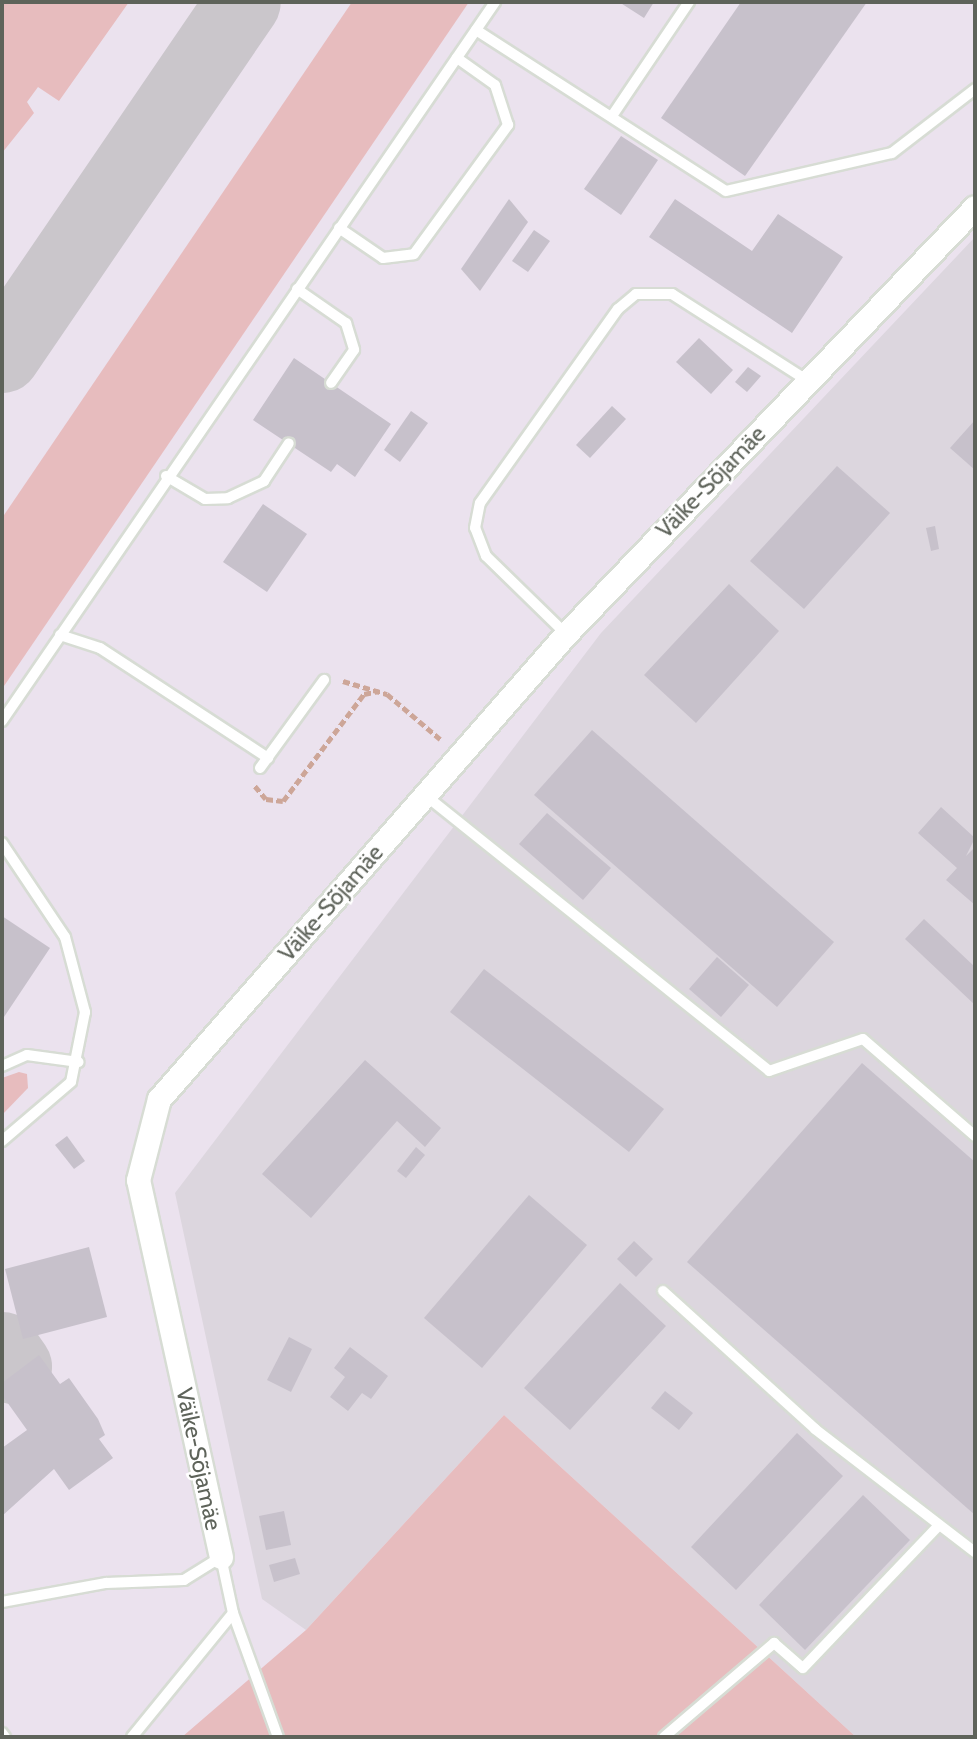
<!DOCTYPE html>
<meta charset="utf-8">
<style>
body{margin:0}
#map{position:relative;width:977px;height:1739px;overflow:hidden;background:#ebe2ee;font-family:Cabin,sans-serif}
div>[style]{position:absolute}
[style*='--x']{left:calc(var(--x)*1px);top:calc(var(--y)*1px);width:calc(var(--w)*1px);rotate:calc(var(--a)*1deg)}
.industrial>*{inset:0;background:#dcd6de}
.green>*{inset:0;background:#e7bcbe}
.taxiway>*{height:75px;margin:-37.5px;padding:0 37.5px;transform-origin:37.5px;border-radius:37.5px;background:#cac6cb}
.building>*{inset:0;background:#c7c1cb}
.path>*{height:4.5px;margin-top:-2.25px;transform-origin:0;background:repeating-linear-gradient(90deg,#cda698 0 7px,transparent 0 10.5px)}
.roads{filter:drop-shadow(2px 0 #d7dcd4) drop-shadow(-2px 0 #d7dcd4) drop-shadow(0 2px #d7dcd4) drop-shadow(0 -2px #d7dcd4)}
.lane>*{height:10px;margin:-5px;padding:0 5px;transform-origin:5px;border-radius:5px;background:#fff}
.street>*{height:23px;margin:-11.5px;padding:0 11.5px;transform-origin:11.5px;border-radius:11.5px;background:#fff}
span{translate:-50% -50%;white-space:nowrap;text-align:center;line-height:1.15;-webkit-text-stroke:5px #fff;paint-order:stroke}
.street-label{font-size:23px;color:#5e635a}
.frame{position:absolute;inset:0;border:4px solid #5e635a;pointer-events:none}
</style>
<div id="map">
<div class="industrial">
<div style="clip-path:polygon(975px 237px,975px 1737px,856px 1737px,504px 1415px,306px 1630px,262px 1599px,175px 1193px,601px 633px)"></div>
</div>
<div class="green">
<div style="clip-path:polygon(2px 2px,129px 2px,59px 101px,38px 87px,27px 102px,34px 113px,2px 153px)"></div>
<div style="clip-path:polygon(352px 2px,469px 2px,2px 689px,2px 518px)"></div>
<div style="clip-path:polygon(19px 1072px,27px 1074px,28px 1088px,2px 1115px,2px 1078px)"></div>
<div style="clip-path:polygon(504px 1415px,856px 1737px,182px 1737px,306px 1630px)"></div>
</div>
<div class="taxiway">
<div style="--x:2;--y:355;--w:427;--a:-55.7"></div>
<div style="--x:2;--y:1349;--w:21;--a:55"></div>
</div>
<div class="building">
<div style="clip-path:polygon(619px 2px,654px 2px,644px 18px)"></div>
<div style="clip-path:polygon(741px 2px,867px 2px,745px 176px,661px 118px)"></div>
<div style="clip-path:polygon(621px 136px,658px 160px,621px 215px,584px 189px)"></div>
<div style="clip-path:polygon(509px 199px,528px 222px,480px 291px,461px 269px)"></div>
<div style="clip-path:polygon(675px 199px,752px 251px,778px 214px,843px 257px,792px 333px,649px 237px)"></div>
<div style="clip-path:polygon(534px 230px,550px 241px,528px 272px,512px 261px)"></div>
<div style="clip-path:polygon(699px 338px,733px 370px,711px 394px,676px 362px)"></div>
<div style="clip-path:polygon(294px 358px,391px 424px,355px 477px,337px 464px,331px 472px,253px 420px)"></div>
<div style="clip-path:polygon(748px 367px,761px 376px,747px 392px,735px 382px)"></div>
<div style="clip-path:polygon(612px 406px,626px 419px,590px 458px,576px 445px)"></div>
<div style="clip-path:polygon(411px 411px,428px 423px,400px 462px,384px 450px)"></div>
<div style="clip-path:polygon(975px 420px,975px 470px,950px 448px)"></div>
<div style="clip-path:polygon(837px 466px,890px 513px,804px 609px,750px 561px)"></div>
<div style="clip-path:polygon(263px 504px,307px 534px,267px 592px,223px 562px)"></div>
<div style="clip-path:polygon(935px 526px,939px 549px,931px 551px,926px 528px)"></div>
<div style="clip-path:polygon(729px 584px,779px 631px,696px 723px,644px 675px)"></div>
<div style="clip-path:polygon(592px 730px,834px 942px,777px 1007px,534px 795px)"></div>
<div style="clip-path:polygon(941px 807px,975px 838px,966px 856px,975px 847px,975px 905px,946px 880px,957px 868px,918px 833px)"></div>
<div style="clip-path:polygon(547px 813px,611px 868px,583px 900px,519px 844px)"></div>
<div style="clip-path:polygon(2px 916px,50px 948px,2px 1020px)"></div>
<div style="clip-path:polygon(924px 919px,975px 967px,975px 1005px,905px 939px)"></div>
<div style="clip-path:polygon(717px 957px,749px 985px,721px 1017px,689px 989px)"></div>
<div style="clip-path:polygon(484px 969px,664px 1109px,629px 1152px,450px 1012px)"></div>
<div style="clip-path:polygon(365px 1060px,441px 1128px,425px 1147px,397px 1121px,311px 1218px,262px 1174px)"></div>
<div style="clip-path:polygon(862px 1063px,975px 1162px,975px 1515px,687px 1262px)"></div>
<div style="clip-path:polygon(67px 1136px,85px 1161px,74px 1169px,55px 1145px)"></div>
<div style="clip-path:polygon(416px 1147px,425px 1155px,406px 1178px,397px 1171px)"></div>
<div style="clip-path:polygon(529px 1195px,587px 1245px,482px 1368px,424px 1318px)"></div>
<div style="clip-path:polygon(634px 1241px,653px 1259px,636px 1277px,617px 1259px)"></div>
<div style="clip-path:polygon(89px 1247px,107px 1317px,23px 1339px,5px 1269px)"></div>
<div style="clip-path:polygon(620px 1283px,666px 1326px,570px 1430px,524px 1388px)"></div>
<div style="clip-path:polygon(289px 1337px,312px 1349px,291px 1392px,267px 1380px)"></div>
<div style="clip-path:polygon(350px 1347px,388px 1376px,371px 1399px,362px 1393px,348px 1411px,330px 1397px,345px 1377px,334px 1368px)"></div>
<div style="clip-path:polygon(39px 1355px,60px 1384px,69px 1378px,98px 1419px,105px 1435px,99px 1439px,113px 1458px,69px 1490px,54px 1469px,2px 1516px,2px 1448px,27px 1430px,2px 1395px,2px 1383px)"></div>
<div style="clip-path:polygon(665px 1391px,693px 1413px,679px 1430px,651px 1408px)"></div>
<div style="clip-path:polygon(797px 1433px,843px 1476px,736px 1590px,691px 1547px)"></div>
<div style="clip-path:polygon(863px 1495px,910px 1540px,805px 1650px,759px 1605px)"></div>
<div style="clip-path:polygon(284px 1511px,291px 1545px,266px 1550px,259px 1516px)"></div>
<div style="clip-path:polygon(295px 1558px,300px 1574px,274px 1582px,269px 1565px)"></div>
</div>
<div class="path">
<div style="--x:343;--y:681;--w:46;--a:16.5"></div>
<div style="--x:387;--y:694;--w:70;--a:40.3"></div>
<div style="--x:255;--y:786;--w:17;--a:50"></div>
<div style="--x:266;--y:799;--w:17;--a:7"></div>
<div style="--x:283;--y:801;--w:134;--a:-52.9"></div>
<div style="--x:364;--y:694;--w:15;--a:-11"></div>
</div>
<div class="roads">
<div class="lane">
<div style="--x:476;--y:30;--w:297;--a:32.8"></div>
<div style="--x:726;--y:191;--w:170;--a:-12.9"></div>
<div style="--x:892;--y:153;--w:105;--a:-37.6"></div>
<div style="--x:612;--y:116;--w:138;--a:-56"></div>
<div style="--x:339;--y:228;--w:53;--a:34.3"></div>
<div style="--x:383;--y:258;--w:31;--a:-7"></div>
<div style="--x:414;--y:254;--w:160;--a:-53.9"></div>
<div style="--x:508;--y:125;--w:42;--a:-108"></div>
<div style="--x:495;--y:85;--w:47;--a:-144.6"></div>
<div style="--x:297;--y:289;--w:60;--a:34.8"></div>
<div style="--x:346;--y:323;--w:28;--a:73"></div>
<div style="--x:354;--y:350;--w:40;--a:124.9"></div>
<div style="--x:166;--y:476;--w:45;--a:30.5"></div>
<div style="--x:205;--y:499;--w:23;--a:-2"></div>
<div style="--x:228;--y:498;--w:40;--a:-25"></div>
<div style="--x:264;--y:481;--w:45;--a:-56.7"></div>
<div style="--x:566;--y:634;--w:112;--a:-135.7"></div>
<div style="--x:486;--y:556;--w:30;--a:-111"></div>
<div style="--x:475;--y:528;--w:25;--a:-79"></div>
<div style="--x:480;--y:503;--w:238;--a:-54.6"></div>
<div style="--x:618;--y:309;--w:23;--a:-40"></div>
<div style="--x:636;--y:294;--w:36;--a:0"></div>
<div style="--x:672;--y:294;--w:161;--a:32.6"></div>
<div style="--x:60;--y:635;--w:42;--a:18"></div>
<div style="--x:100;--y:648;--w:201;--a:33.2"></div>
<div style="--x:2;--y:721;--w:872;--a:-55.56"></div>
<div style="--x:260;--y:768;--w:109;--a:-54"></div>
<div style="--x:425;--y:795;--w:441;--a:38.7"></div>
<div style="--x:769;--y:1071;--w:99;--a:-18.8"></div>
<div style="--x:863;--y:1039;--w:148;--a:40.9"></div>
<div style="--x:2;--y:843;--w:113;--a:56.2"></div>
<div style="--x:65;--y:937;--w:78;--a:75.1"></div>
<div style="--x:85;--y:1012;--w:71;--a:101.3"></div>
<div style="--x:71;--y:1082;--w:91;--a:139.5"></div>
<div style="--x:2;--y:1066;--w:27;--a:-24"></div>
<div style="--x:27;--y:1055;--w:52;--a:7.7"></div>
<div style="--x:663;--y:1291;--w:205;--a:42.2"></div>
<div style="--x:815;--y:1429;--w:202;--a:37.6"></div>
<div style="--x:2;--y:1602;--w:106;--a:-10.4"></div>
<div style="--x:106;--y:1583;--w:78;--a:-2.2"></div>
<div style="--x:184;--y:1580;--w:44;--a:-31.9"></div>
<div style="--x:221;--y:1557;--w:57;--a:77.9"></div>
<div style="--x:233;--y:1613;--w:132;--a:70.1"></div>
<div style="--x:2;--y:1733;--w:5;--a:53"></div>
<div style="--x:132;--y:1737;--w:160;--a:-50.8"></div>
<div style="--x:664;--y:1737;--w:145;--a:-40.5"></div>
<div style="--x:774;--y:1643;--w:38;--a:41"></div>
<div style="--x:803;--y:1668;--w:197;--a:-46.4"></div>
</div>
<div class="street">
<div style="--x:221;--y:1557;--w:386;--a:-102.4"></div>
<div style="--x:138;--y:1180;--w:84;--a:-75.5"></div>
<div style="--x:159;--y:1099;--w:618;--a:-48.81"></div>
<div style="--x:566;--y:634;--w:591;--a:-46.23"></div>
</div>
</div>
<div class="street-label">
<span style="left:711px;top:482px;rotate:-46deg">Väike-Sõjamäe</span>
<span style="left:331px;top:903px;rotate:-49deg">Väike-Sõjamäe</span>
<span style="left:199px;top:1459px;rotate:78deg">Väike-Sõjamäe</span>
</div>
<div class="frame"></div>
</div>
